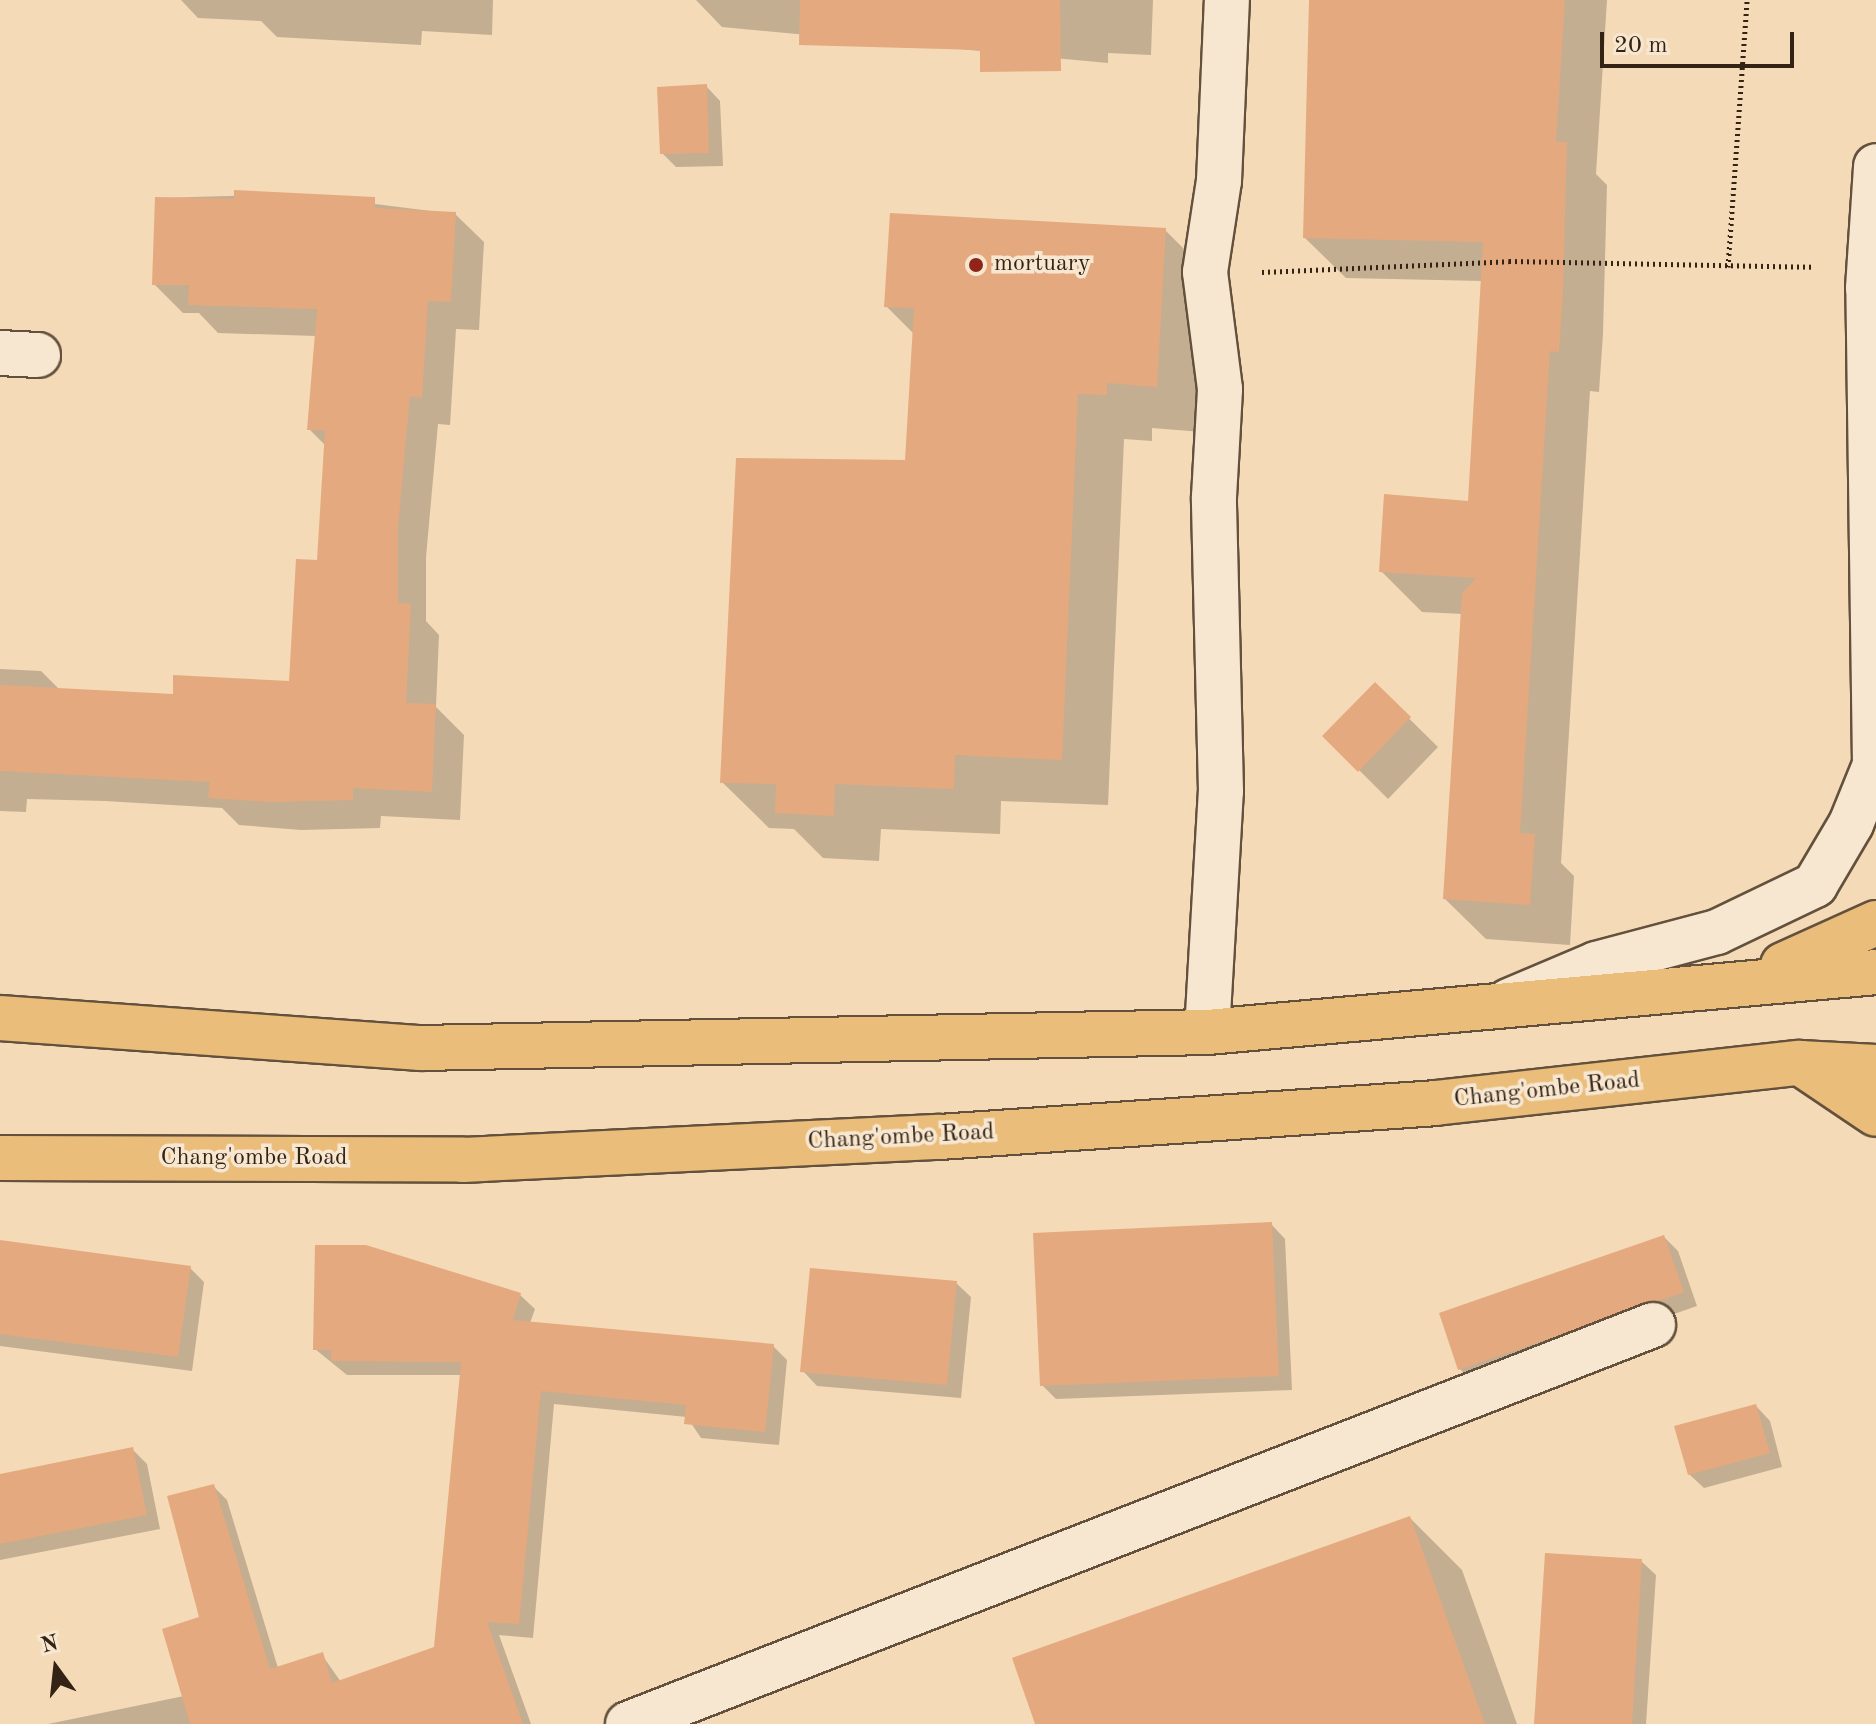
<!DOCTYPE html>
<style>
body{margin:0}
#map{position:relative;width:1876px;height:1724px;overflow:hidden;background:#f4dab6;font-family:"Old Standard TT",serif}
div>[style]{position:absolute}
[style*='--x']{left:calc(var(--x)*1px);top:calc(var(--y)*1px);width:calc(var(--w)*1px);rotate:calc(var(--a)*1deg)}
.shadow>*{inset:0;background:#0003}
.building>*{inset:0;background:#e5a97f}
.path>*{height:5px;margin-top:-2.5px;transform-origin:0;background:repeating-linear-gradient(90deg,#332315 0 2px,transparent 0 6px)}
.roads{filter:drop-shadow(2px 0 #63513d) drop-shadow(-2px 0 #63513d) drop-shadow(0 2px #63513d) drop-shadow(0 -2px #63513d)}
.minor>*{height:44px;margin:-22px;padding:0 22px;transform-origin:22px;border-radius:22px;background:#f8e7d0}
.major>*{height:44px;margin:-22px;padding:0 22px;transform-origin:22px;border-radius:22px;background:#eabd7b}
.dots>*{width:22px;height:22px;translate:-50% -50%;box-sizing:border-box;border:4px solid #f8e7d0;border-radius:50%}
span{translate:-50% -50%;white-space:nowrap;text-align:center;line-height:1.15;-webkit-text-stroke:7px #f8e7d0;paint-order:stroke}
.poi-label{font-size:24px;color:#332315}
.left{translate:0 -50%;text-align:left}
.street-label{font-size:24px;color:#332315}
.north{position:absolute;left:16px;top:1628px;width:80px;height:80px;-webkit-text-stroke:6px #f8e7d0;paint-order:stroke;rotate:345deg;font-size:22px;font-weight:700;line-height:32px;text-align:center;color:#332315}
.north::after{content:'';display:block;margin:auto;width:28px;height:36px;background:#332315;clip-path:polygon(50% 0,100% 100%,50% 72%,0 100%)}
.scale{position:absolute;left:1600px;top:32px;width:194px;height:36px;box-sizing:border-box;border:4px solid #332315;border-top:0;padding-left:10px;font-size:24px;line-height:28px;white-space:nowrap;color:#332315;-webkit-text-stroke:6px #f8e7d0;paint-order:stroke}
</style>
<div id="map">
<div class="shadow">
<div style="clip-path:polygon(181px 0,493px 0,492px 35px,422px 31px,421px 45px,277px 37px,261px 21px,198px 18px)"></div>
<div style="clip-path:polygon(696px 0,1153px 0,1151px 55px,1108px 53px,1108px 63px,722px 27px)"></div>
<div style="clip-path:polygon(1311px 0,1607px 0,1596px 174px,1607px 185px,1603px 334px,1599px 392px,1590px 391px,1561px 863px,1574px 876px,1570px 945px,1486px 939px,1445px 899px,1463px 614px,1422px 612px,1381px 571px,1470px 503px,1483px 281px,1346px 278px,1305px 238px)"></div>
<div style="clip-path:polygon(706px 86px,720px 101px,723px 166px,676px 167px,662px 153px)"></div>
<div style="clip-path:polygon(295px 194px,455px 214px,484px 242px,479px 330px,456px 329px,450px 425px,438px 424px,426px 557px,426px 621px,439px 635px,436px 707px,464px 735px,460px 820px,381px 816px,380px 828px,301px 830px,239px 825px,222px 808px,105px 801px,27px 799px,26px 812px,0 811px,0 669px,41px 671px,60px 690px,175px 696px,291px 683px,319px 562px,326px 446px,309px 429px,317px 336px,218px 333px,199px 313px,183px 313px,154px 284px,157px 198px)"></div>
<div style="clip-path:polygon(1165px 230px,1211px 276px,1202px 432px,1152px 428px,1152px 441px,1124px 439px,1108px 805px,1001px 801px,1000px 834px,881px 829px,879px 861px,823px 858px,794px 829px,769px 828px,722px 782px,907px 462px,914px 334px,886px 306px)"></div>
<div style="clip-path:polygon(1375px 685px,1438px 747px,1388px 799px,1325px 736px)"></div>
<div style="clip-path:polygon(1271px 1224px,1285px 1239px,1292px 1390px,1056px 1399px,1042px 1385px)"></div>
<div style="clip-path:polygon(1664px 1237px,1678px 1251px,1697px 1306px,1474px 1384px,1460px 1369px,1441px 1315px)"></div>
<div style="clip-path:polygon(0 1242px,190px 1268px,204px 1282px,192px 1371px,0 1346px)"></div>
<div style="clip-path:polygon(956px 1283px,971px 1297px,961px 1398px,817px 1386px,803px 1371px)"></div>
<div style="clip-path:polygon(520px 1295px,535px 1309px,530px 1323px,773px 1346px,787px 1360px,779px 1445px,701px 1438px,687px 1417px,554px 1404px,533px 1638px,499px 1635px,531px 1724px,48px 1724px,184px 1696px,202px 1619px,213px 1486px,227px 1500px,278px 1668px,322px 1655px,341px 1682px,436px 1649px,461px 1375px,347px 1375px,315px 1349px)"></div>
<div style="clip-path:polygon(1756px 1406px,1770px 1421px,1782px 1467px,1704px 1488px,1689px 1474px)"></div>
<div style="clip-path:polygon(133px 1450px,147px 1464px,160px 1529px,0 1560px,0 1476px)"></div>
<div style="clip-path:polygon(1410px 1518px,1462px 1570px,1517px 1724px,1037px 1724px)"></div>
<div style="clip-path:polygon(1641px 1561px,1656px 1575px,1646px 1724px,1536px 1724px)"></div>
</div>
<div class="building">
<div style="clip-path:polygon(800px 0,1060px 0,1061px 71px,980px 72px,980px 50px,799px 45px)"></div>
<div style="clip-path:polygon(1309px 0,1565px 0,1556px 142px,1567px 142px,1563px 292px,1559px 352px,1550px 351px,1520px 833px,1535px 834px,1530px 905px,1443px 899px,1462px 593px,1476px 578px,1379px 572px,1384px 494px,1468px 501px,1483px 242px,1303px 238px)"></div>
<div style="clip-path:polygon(707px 84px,709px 153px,660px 154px,657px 87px)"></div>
<div style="clip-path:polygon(234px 190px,375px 197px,375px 208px,456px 212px,451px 302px,428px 301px,422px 398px,410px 396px,398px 527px,398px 603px,411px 604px,406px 703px,436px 704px,432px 792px,353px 788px,353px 800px,271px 802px,208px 798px,210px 782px,0 771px,0 685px,173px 694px,173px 675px,289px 681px,296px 559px,317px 560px,325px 430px,307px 430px,317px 309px,188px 305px,189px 285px,152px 285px,155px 197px,234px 199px)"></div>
<div style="clip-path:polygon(890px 213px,1166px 228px,1157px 387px,1107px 383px,1107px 395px,1078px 394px,1062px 760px,955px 755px,954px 789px,835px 784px,834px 816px,775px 813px,776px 784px,720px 783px,736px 458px,905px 460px,914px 308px,884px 307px)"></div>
<div style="clip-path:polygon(1375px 682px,1411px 717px,1358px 772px,1322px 736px)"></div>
<div style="clip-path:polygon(1272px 1222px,1279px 1376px,1040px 1386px,1033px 1233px)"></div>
<div style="clip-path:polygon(1664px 1235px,1684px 1292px,1458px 1370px,1439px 1313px)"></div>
<div style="clip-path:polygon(0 1240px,191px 1266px,178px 1357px,0 1334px)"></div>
<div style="clip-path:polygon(315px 1245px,366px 1245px,521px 1293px,513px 1320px,774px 1344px,765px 1432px,684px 1424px,686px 1405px,541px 1391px,519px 1624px,487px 1622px,523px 1724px,190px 1724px,162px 1629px,199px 1617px,167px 1496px,214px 1484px,270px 1669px,323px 1652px,332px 1683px,434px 1647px,461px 1362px,331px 1361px,331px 1350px,313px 1350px)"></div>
<div style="clip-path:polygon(810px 1268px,957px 1281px,947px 1385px,800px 1372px)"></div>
<div style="clip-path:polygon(1756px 1404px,1770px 1453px,1688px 1475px,1674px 1426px)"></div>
<div style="clip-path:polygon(133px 1447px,147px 1515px,0 1544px,0 1474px)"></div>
<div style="clip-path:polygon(1410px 1516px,1485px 1724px,1035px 1724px,1012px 1658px)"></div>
<div style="clip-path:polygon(1545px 1553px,1642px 1559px,1632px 1724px,1534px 1724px)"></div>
</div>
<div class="path">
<div style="--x:1728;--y:267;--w:268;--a:-85.9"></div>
<div style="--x:1262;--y:272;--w:247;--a:-2.5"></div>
<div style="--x:1509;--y:261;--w:306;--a:1.1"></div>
</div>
<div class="roads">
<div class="minor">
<div style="--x:0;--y:353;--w:38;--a:3"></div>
<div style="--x:1509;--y:1001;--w:95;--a:-23"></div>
<div style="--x:1596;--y:964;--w:125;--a:-14.8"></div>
<div style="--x:1717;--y:932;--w:109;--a:-25.6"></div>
<div style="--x:1815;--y:885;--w:71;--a:-59.5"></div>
<div style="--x:1851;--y:824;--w:64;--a:-67.9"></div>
<div style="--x:1875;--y:765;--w:477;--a:-90.8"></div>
<div style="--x:1868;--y:288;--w:122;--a:-86.2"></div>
<div style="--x:1207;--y:1032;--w:241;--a:-86.7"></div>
<div style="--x:1221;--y:791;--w:294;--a:-91.4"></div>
<div style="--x:1214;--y:497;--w:108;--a:-86.8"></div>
<div style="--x:1220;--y:389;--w:118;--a:-97.3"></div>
<div style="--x:1205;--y:272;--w:92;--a:-81.3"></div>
<div style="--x:1219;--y:181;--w:181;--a:-87.5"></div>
<div style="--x:628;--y:1724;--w:1100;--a:-21.27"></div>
</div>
<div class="major">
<div style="--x:1783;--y:965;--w:102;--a:-24.3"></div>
<div style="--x:0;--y:1018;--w:421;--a:4.1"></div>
<div style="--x:420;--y:1048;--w:787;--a:-1.16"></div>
<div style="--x:1207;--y:1032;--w:672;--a:-5.12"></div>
<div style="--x:1802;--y:1064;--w:89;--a:34"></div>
<div style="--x:0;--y:1158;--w:463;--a:0.2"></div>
<div style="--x:463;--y:1160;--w:477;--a:-2.8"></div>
<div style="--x:939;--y:1137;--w:497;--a:-3.9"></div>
<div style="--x:1435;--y:1103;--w:367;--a:-6.3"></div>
<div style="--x:1800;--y:1063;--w:76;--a:3"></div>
</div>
</div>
<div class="dots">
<div style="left:976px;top:265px;background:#8f2418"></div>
</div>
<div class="poi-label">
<span class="left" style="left:994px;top:265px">mortuary</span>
</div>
<div class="street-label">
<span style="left:1547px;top:1091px;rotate:-6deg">Chang'ombe Road</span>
<span style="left:901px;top:1138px;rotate:-3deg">Chang'ombe Road</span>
<span style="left:254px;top:1159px">Chang'ombe Road</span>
</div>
<div class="north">N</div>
<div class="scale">20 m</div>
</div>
